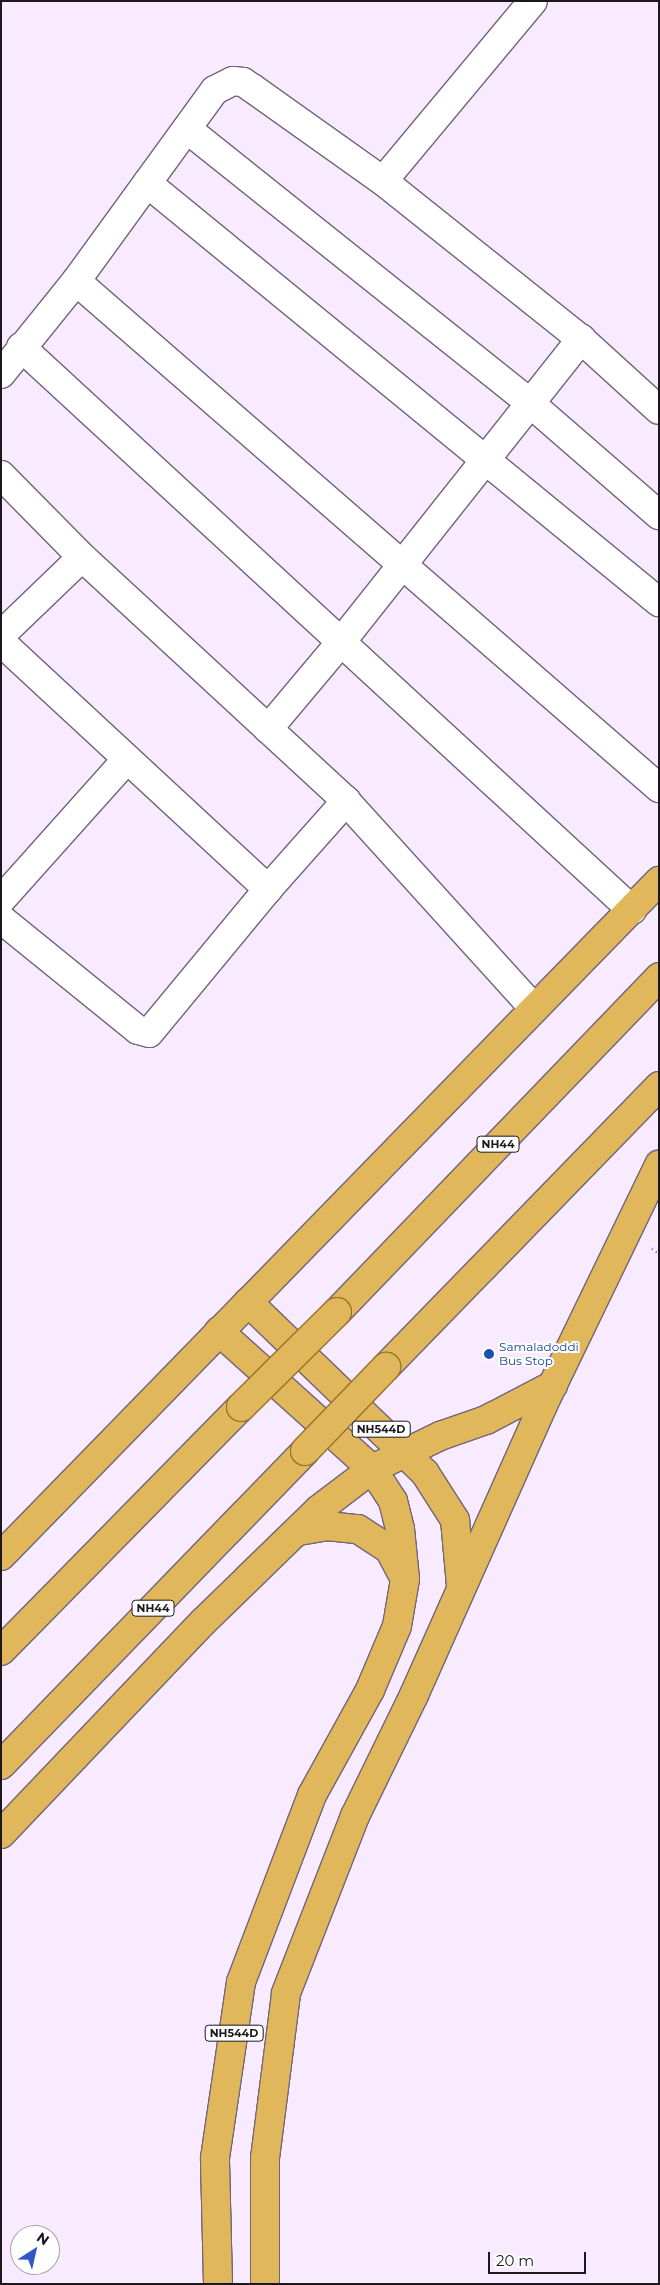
<!DOCTYPE html>
<style>
body{margin:0}
#map{position:relative;width:660px;height:2285px;overflow:hidden;background:#f9ebff;font-family:Montserrat,sans-serif}
div>[style]{position:absolute}
[style*='--x']{left:calc(var(--x)*1px);top:calc(var(--y)*1px);width:calc(var(--w)*1px);rotate:calc(var(--a)*1deg)}
.path>*{height:3px;margin-top:-1.5px;transform-origin:0;background:repeating-linear-gradient(90deg,#938897 0 1px,transparent 0 5px)}
.roads{filter:drop-shadow(1px 0 #736479) drop-shadow(-1px 0 #736479) drop-shadow(0 1px #736479) drop-shadow(0 -1px #736479)}
.minor>*{height:28px;margin:-14px;padding:0 14px;transform-origin:14px;border-radius:14px;background:#fff}
.trunk>*{height:28px;margin:-14px;padding:0 14px;transform-origin:14px;border-radius:14px;background:#e0b75a}
.bridges{filter:drop-shadow(1px 0 #97732b) drop-shadow(-1px 0 #97732b) drop-shadow(0 1px #97732b) drop-shadow(0 -1px #97732b)}
.trunk-bridge>*{height:28px;margin:-14px;padding:0 14px;transform-origin:14px;border-radius:14px;background:#e0b75a}
.dots>*{width:14px;height:14px;translate:-50% -50%;box-sizing:border-box;border:2px solid #fefefe;border-radius:50%}
span{translate:-50% -50%;white-space:nowrap;text-align:center;line-height:1.15;-webkit-text-stroke:4px #fefefe;paint-order:stroke}
.shield-label span{padding:1px 4px;background:#fefefe;border:1px solid;border-radius:4px;-webkit-text-stroke-width:0}
.shield-label{font-size:11px;color:#1c161f;font-weight:700}
.transit-label{font-size:12px;color:#164399}
.left{translate:0 -50%;text-align:left}
.frame{position:absolute;inset:0;border:2px solid #1c161f;pointer-events:none}
.north{position:absolute;left:10px;top:2225px;width:50px;height:50px;box-sizing:border-box;background:#fefefe;border:1px solid #a4a1a5;border-radius:50%;rotate:35deg;font-size:14px;font-weight:700;line-height:20px;text-align:center;color:#1c161f}
.north::after{content:'';display:block;margin:auto;width:18px;height:22px;background:#3256c7;clip-path:polygon(50% 0,100% 100%,50% 72%,0 100%)}
.scale{position:absolute;left:488px;top:2252px;width:98px;height:22px;box-sizing:border-box;border:2px solid #1c161f;border-top:0;padding-left:6px;font-size:15px;line-height:18px;white-space:nowrap;color:#1c161f;-webkit-text-stroke:4px #fefefe;paint-order:stroke}
</style>
<div id="map">
<div class="path">
<div style="--x:652;--y:1248;--w:9;--a:36"></div>
</div>
<div class="roads">
<div class="minor">
<div style="--x:187;--y:129;--w:439;--a:38.6"></div>
<div style="--x:530;--y:403;--w:171;--a:41"></div>
<div style="--x:383;--y:181;--w:234;--a:-50.2"></div>
<div style="--x:147;--y:183;--w:662;--a:39.3"></div>
<div style="--x:76;--y:281;--w:773;--a:41.01"></div>
<div style="--x:21;--y:347;--w:831;--a:42.66"></div>
<div style="--x:1;--y:374;--w:119;--a:-51.1"></div>
<div style="--x:76;--y:281;--w:236;--a:-54"></div>
<div style="--x:215;--y:90;--w:20;--a:-27"></div>
<div style="--x:233;--y:81;--w:10;--a:6"></div>
<div style="--x:243;--y:82;--w:11;--a:34"></div>
<div style="--x:252;--y:88;--w:161;--a:35.4"></div>
<div style="--x:383;--y:181;--w:253;--a:38.6"></div>
<div style="--x:581;--y:339;--w:105;--a:42.3"></div>
<div style="--x:1;--y:475;--w:115;--a:45.4"></div>
<div style="--x:82;--y:557;--w:359;--a:42.7"></div>
<div style="--x:346;--y:801;--w:280;--a:47.8"></div>
<div style="--x:1;--y:635;--w:112;--a:-43.9"></div>
<div style="--x:1;--y:642;--w:364;--a:42.8"></div>
<div style="--x:268;--y:729;--w:114;--a:-50"></div>
<div style="--x:341;--y:642;--w:387;--a:-51.6"></div>
<div style="--x:1;--y:900;--w:189;--a:-48.2"></div>
<div style="--x:1;--y:919;--w:176;--a:39"></div>
<div style="--x:138;--y:1030;--w:11;--a:15"></div>
<div style="--x:149;--y:1033;--w:187;--a:-50.4"></div>
<div style="--x:268;--y:889;--w:118;--a:-48.4"></div>
</div>
<div class="trunk">
<div style="--x:248;--y:1302;--w:246;--a:44"></div>
<div style="--x:425;--y:1473;--w:56;--a:57.4"></div>
<div style="--x:455;--y:1520;--w:66;--a:84.8"></div>
<div style="--x:337;--y:1312;--w:465;--a:-46.1"></div>
<div style="--x:386;--y:1367;--w:392;--a:-45.8"></div>
<div style="--x:299;--y:1531;--w:28;--a:-10"></div>
<div style="--x:327;--y:1526;--w:31;--a:6"></div>
<div style="--x:358;--y:1529;--w:37;--a:33"></div>
<div style="--x:389;--y:1549;--w:30;--a:62"></div>
<div style="--x:1;--y:1556;--w:943;--a:-45.73"></div>
<div style="--x:1;--y:1651;--w:342;--a:-45.5"></div>
<div style="--x:1;--y:1765;--w:437;--a:-45.9"></div>
<div style="--x:1;--y:1834;--w:293;--a:-46.4"></div>
<div style="--x:203;--y:1622;--w:161;--a:-44.2"></div>
<div style="--x:318;--y:1510;--w:68;--a:-37.2"></div>
<div style="--x:372;--y:1469;--w:76;--a:-25.9"></div>
<div style="--x:440;--y:1436;--w:49;--a:-19.2"></div>
<div style="--x:486;--y:1420;--w:76;--a:-27.6"></div>
<div style="--x:218;--y:2284;--w:126;--a:-91.4"></div>
<div style="--x:215;--y:2158;--w:178;--a:-81.6"></div>
<div style="--x:241;--y:1982;--w:200;--a:-69.2"></div>
<div style="--x:312;--y:1795;--w:120;--a:-61.1"></div>
<div style="--x:370;--y:1690;--w:69;--a:-67.1"></div>
<div style="--x:397;--y:1626;--w:48;--a:-80.3"></div>
<div style="--x:405;--y:1579;--w:50;--a:-95.7"></div>
<div style="--x:400;--y:1529;--w:29;--a:-104"></div>
<div style="--x:393;--y:1501;--w:38;--a:-123"></div>
<div style="--x:372;--y:1469;--w:206;--a:-138"></div>
<div style="--x:265;--y:2284;--w:126;--a:-90"></div>
<div style="--x:265;--y:2158;--w:166;--a:-82.7"></div>
<div style="--x:286;--y:1993;--w:190;--a:-68.7"></div>
<div style="--x:355;--y:1816;--w:135;--a:-64"></div>
<div style="--x:414;--y:1695;--w:317;--a:-66"></div>
<div style="--x:543;--y:1405;--w:267;--a:-64.2"></div>
</div>
</div>
<div class="bridges">
<div class="trunk-bridge">
<div style="--x:241;--y:1407;--w:135;--a:-44.7"></div>
<div style="--x:305;--y:1451;--w:117;--a:-46"></div>
</div>
</div>
<div class="dots">
<div style="left:489px;top:1354px;background:#1a4fb4"></div>
</div>
<div class="shield-label">
<span style="left:498px;top:1144px">NH44</span>
<span style="left:381px;top:1429px">NH544D</span>
<span style="left:153px;top:1608px">NH44</span>
<span style="left:234px;top:2033px">NH544D</span>
</div>
<div class="transit-label">
<span class="left" style="left:499px;top:1354px">Samaladoddi<br>Bus Stop</span>
</div>
<div class="frame"></div>
<div class="north">N</div>
<div class="scale">20 m</div>
</div>
